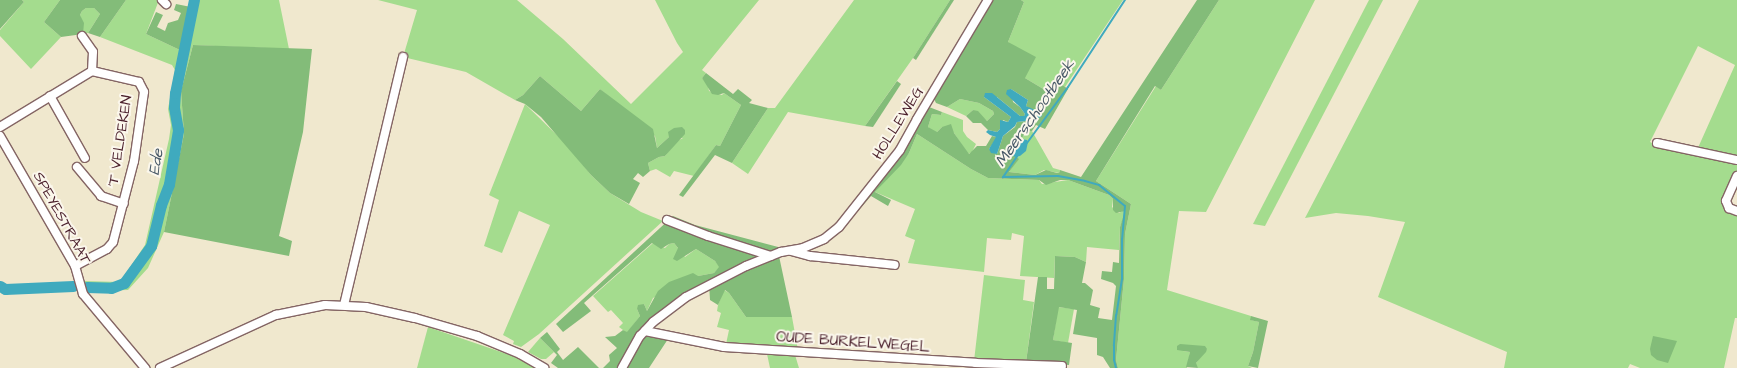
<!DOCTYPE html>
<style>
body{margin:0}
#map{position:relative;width:1737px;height:368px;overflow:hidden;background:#f0e8ce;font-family:"Architects Daughter",sans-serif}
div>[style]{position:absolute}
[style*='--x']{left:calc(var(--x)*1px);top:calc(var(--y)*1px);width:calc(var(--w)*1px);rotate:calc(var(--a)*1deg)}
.green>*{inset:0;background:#a4dc8e}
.forest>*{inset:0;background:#83bc79}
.water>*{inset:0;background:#3faabe}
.stream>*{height:2px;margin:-1px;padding:0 1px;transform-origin:1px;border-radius:1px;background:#3faabe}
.river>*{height:11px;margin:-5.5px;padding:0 5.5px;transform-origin:5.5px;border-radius:5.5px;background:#3faabe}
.roads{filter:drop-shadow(1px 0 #846564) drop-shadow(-1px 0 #846564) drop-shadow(0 1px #846564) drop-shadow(0 -1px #846564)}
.minor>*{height:8px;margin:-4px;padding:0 4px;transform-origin:4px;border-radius:4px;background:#fff}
span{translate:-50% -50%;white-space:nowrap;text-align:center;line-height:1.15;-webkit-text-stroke:4px #fbf7ec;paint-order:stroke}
.street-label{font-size:15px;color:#4a1f2b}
.water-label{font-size:16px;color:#465766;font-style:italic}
</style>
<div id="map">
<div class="green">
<div style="clip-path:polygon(22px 0,60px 0,44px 22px,61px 37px,31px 69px,0 36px,0 30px,24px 2px)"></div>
<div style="clip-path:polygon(126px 0,159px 0,146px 34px,182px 51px,184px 42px,190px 43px,197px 0,279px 0,289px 49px,193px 45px,181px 91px,184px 134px,164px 232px,148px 268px,128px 290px,86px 291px,83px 281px,120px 282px,145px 245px,169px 139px,171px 125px,168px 109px,175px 70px,172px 65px,100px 37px)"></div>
<div style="clip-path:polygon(378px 0,517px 0,563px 39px,631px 104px,683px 52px,677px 43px,655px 0,759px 0,702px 70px,706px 73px,702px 78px,708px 85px,709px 91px,722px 95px,724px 93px,741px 105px,720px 146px,716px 145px,694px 176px,674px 171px,670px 177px,656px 169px,650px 171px,648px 163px,659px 157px,665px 156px,677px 141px,683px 138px,669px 137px,657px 148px,655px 136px,600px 89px,581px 111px,540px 76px,523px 95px,515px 100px,466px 72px,403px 57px,417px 10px)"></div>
<div style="clip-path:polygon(854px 0,950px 0,913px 58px,865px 126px,788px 112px,748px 174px,732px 163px,768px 108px,775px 108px)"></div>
<div style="clip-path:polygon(1021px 0,1123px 0,1065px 87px,1058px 82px,1050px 93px,1025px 78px,1008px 42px,1024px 2px)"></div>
<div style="clip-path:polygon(1219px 0,1315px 0,1206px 212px,1179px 211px,1167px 290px,1251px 316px,1251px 320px,1259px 322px,1253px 352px,1248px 366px,1252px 368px,1198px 368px,1196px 366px,1196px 363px,1207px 349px,1183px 352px,1190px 352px,1187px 368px,1118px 368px,1116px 360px,1124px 279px,1125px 234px,1131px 204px,1096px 181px,1156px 86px,1161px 90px)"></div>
<div style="clip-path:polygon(1369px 0,1383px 0,1265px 226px,1253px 224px)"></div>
<div style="clip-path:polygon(1419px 0,1737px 0,1737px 158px,1697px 150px,1735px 65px,1698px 46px,1650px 142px,1661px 147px,1737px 163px,1737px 172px,1725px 198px,1737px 212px,1737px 318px,1735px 318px,1724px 368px,1640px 368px,1630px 364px,1628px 368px,1504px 368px,1507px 352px,1378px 297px,1405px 222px,1368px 216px,1336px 213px,1305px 218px)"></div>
<div style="clip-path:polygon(86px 8px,94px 8px,100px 14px,88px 33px,83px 34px,80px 15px,82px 11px)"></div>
<div style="clip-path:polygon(960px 99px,979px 103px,993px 111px,994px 114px,987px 121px,973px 110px,966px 116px,947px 107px)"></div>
<div style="clip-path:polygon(525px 104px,566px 144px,591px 175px,610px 193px,641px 212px,663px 221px,539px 334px,521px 347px,513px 344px,514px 341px,503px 335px,550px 225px,519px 211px,502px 253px,484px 246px,499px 200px,489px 195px)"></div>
<div style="clip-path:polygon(942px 112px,963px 120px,963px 131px,967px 137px,976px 144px,972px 152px,968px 154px,954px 133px,942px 127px,937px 132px,934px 132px,928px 127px,932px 114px,941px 115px)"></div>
<div style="clip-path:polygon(1032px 131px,1053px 168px,1060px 170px,1059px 173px,1044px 170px,1035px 175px,1009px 172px,1018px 159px,1015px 157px,1020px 156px,1024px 139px,1021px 139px,1027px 132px)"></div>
<div style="clip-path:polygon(917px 134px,971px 169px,988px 178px,1039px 180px,1042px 184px,1068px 180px,1109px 195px,1113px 199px,1112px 207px,1119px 213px,1124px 210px,1126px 211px,1120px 227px,1119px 250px,1087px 247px,1086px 262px,1075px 257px,1055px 256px,1054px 278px,1020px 276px,1024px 236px,1012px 233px,1011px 240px,987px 238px,984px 272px,908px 263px,915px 240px,905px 236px,915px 209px,875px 192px,909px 153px)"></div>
<div style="clip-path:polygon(653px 243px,665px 248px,669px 244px,674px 243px,685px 257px,696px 249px,715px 261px,720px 267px,714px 273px,698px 276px,653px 298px,647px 311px,644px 304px,637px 309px,640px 316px,627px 333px,619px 327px,623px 323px,611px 310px,608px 312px,593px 296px)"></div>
<div style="clip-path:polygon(984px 275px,1025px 280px,1023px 300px,1034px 302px,1026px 362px,974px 361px)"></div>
<div style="clip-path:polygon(724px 290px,729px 293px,746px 317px,792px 317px,798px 350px,726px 344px,729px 330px,717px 327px,721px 313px,717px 311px,718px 305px)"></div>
<div style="clip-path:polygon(1058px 307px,1074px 309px,1068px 343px,1053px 340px)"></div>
<div style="clip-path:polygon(428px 327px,513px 356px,535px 368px,417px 368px)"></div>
<div style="clip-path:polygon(540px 338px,554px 352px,546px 359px,541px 359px,528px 352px)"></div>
<div style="clip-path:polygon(767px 354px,795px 355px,799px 368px,770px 368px)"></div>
</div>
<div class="forest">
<div style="clip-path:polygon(0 0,22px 0,24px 2px,0 29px)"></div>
<div style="clip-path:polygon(60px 0,126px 0,100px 37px,88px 33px,100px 14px,94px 8px,86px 8px,82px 11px,80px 15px,84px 23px,83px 34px,61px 37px,44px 22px)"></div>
<div style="clip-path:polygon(950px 0,954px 0,916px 60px,913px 58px)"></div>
<div style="clip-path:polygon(991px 0,1021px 0,1024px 2px,1008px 42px,1036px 57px,1025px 78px,1050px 93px,1058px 82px,1068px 89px,1045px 129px,1036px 125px,1032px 131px,1027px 132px,1020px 140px,1012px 154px,1019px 159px,1009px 172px,1035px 175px,1046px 170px,1057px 173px,1059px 173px,1060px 170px,1081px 177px,1197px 0,1219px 0,1161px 90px,1155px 86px,1096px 181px,1131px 204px,1125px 234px,1124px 279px,1116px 360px,1118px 368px,1110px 368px,1103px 357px,1097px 355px,1097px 338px,1073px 334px,1077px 310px,1059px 307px,1053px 340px,1072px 343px,1069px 365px,1026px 362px,1038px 277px,1047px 277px,1047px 289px,1054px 289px,1055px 256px,1075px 257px,1086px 262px,1082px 283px,1085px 283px,1093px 290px,1090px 305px,1100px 308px,1098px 318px,1112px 320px,1116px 286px,1113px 283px,1101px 279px,1102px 271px,1112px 272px,1113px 262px,1119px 263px,1120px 227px,1125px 211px,1116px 213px,1113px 210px,1113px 199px,1109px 195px,1068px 180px,1060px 180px,1046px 185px,1039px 180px,988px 178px,971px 169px,917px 134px,909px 153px,901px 165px,875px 192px,891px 200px,888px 206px,871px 196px,857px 212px,855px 211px,915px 131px,929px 107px,942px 112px,941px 115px,932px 114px,928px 127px,937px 132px,942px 127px,951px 124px,954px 133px,969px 154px,977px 146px,986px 146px,992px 136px,996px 137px,996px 139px,989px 149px,997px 154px,1003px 136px,1015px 127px,1017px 122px,1035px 120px,1029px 108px,1026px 106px,1028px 100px,1011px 89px,1013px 102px,1020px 107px,1025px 114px,1024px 116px,1020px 116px,997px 97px,984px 97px,1011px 117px,1008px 122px,1003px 120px,1000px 129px,997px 132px,988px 130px,981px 123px,973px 123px,966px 116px,973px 110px,978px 111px,987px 121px,994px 114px,993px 111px,979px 103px,960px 99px,947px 107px,936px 103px,934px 99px)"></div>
<div style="clip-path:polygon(176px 4px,191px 7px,182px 51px,146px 34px,156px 12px,163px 15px,157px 27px,165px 31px,168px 23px,178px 20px,181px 13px,174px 10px)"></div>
<div style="clip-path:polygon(193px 45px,312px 49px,303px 132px,279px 236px,292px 241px,289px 256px,164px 232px,184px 134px,181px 91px)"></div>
<div style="clip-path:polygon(706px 73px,733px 94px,738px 89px,752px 100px,749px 103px,768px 108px,732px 163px,715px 155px,683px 197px,679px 195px,716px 145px,720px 146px,741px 105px,724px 93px,718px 95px,712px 94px,702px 78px)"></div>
<div style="clip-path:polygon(540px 76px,581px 111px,600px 89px,653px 129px,657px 148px,669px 137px,668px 132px,674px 128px,682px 127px,685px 130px,685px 134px,665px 156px,659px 157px,648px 163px,650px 171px,643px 177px,638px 173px,633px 179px,640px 183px,629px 204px,610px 193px,591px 175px,541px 117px,525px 104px,515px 100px,523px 95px)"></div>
<div style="clip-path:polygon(897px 81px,901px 84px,873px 127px,865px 126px)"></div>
<div style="clip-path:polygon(673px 216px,695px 225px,782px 248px,783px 256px,779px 256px,792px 317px,746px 317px,729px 293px,725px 290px,718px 305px,710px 300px,709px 284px,641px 332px,668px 339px,649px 368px,603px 368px,610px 361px,609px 355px,617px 348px,605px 337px,615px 336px,623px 330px,627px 332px,640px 316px,637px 309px,638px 305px,644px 304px,647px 311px,658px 291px,669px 282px,693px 273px,698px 276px,714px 273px,719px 267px,715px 261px,696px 249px,677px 261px,673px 259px,678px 248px,674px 243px,669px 244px,661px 249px,652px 243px,584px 303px,591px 311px,563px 332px,556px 324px)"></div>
<div style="clip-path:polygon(1251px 316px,1268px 321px,1258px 368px,1248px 366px,1253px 352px,1259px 322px,1250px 320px)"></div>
<div style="clip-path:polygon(547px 332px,560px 349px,557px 352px,563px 360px,578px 347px,599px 368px,558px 368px,551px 363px,557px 355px,540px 338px)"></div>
<div style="clip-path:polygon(1653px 336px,1677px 341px,1668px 363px,1657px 360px,1651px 355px,1650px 349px)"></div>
<div style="clip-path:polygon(1180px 344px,1205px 346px,1207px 349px,1206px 352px,1196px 363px,1198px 368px,1186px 367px,1190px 352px,1177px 350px,1177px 346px)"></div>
</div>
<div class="water">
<div style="clip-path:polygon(1011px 89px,1028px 100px,1026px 106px,1042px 113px,1042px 116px,1035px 120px,1017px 122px,1015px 126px,1003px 136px,997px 154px,991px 153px,989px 149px,996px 137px,990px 135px,986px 132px,988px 130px,997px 132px,1000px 129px,1000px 120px,1008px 122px,1011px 117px,984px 97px,985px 93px,992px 93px,1020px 116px,1024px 116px,1025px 114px,1020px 107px,1006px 94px,1007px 90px)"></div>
<div style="clip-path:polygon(1021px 139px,1027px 140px,1028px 142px,1026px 151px,1020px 156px,1015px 157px,1012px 155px)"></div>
</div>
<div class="stream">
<div style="--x:1027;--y:143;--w:69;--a:-53.8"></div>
<div style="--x:1068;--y:87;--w:104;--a:-56.8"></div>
<div style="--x:1018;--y:155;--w:27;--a:124"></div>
<div style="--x:1003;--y:177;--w:55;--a:-1"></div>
<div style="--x:1058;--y:176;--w:27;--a:10"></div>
<div style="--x:1085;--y:181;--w:15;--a:16"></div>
<div style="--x:1099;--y:185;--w:33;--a:39"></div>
<div style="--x:1125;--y:206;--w:33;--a:95"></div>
<div style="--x:1122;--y:239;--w:40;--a:90"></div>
<div style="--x:1122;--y:279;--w:36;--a:99"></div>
<div style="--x:1116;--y:315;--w:31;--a:94"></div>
<div style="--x:1114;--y:346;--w:14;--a:90"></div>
<div style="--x:1114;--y:360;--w:8;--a:76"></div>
</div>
<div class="river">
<div style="--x:0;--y:286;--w:6;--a:31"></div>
<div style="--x:5;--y:289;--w:68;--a:-2.5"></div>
<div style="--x:87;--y:287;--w:24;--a:2"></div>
<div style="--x:111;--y:288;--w:14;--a:-21"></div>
<div style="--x:124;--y:283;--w:46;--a:-53.9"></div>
<div style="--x:151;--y:246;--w:42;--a:-76.3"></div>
<div style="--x:161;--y:205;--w:22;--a:-69"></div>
<div style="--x:169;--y:184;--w:55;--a:-80.5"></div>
<div style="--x:178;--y:130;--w:23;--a:-100"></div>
<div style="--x:174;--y:107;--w:14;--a:-86"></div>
<div style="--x:175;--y:93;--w:95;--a:-78.5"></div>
</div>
<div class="roads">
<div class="minor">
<div style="--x:162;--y:0;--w:6;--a:45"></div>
<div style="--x:82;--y:36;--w:19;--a:55"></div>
<div style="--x:93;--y:52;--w:19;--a:93"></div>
<div style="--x:50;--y:96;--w:71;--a:60.6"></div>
<div style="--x:0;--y:127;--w:108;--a:-31.3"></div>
<div style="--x:92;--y:71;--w:48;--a:13.2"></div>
<div style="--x:139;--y:82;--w:11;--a:63"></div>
<div style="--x:144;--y:92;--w:70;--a:98.2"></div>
<div style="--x:134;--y:161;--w:84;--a:104.5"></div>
<div style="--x:113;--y:242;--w:9;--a:131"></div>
<div style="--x:107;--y:249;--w:36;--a:152"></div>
<div style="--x:0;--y:136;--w:150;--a:60"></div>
<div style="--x:75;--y:266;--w:29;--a:74"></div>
<div style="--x:83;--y:294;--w:97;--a:50"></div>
<div style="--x:1657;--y:143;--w:82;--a:12"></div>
<div style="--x:77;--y:167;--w:38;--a:50"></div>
<div style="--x:101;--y:196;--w:24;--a:19"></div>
<div style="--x:1737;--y:176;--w:27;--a:114"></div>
<div style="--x:1726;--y:201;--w:8;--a:67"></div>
<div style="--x:1729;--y:208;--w:9;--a:21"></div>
<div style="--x:667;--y:220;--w:44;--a:21.3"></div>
<div style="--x:708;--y:236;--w:66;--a:17.6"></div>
<div style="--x:791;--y:251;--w:20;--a:15"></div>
<div style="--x:810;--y:256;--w:85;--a:6"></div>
<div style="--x:344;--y:305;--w:255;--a:-76.6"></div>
<div style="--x:645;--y:331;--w:81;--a:11.4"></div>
<div style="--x:724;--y:347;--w:252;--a:3.6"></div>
<div style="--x:975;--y:363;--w:87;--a:2"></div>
<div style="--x:160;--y:368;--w:128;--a:-24.6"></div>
<div style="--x:276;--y:315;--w:50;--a:-11.5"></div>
<div style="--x:325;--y:305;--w:41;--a:2.8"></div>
<div style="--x:366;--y:307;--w:50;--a:12.7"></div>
<div style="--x:415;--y:318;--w:65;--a:16.2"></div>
<div style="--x:477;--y:336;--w:47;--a:22.7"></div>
<div style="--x:520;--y:354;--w:28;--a:30"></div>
<div style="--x:622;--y:368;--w:37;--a:-61"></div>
<div style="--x:640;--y:336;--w:19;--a:-47"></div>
<div style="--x:653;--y:322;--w:41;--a:-37.1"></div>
<div style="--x:686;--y:297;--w:68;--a:-27.3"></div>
<div style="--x:746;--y:266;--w:38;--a:-22"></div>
<div style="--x:781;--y:252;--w:22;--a:-10"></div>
<div style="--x:803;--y:248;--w:23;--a:-23"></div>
<div style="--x:824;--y:239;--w:19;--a:-39"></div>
<div style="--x:839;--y:227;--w:98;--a:-51.6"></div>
<div style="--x:900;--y:150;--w:35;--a:-61"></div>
<div style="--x:917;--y:119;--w:139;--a:-59.2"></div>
</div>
</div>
<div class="street-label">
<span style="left:898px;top:123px;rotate:-58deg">HOLLEWEG</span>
<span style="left:120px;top:141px;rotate:-81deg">'T VELDEKEN</span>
<span style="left:62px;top:218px;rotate:61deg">SPEYESTRAAT</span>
<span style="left:853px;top:342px;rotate:4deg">OUDE BURKELWEGEL</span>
</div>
<div class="water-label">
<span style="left:1035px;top:113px;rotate:-55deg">Meerschootbeek</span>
<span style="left:156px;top:162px;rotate:-80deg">Ede</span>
</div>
</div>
